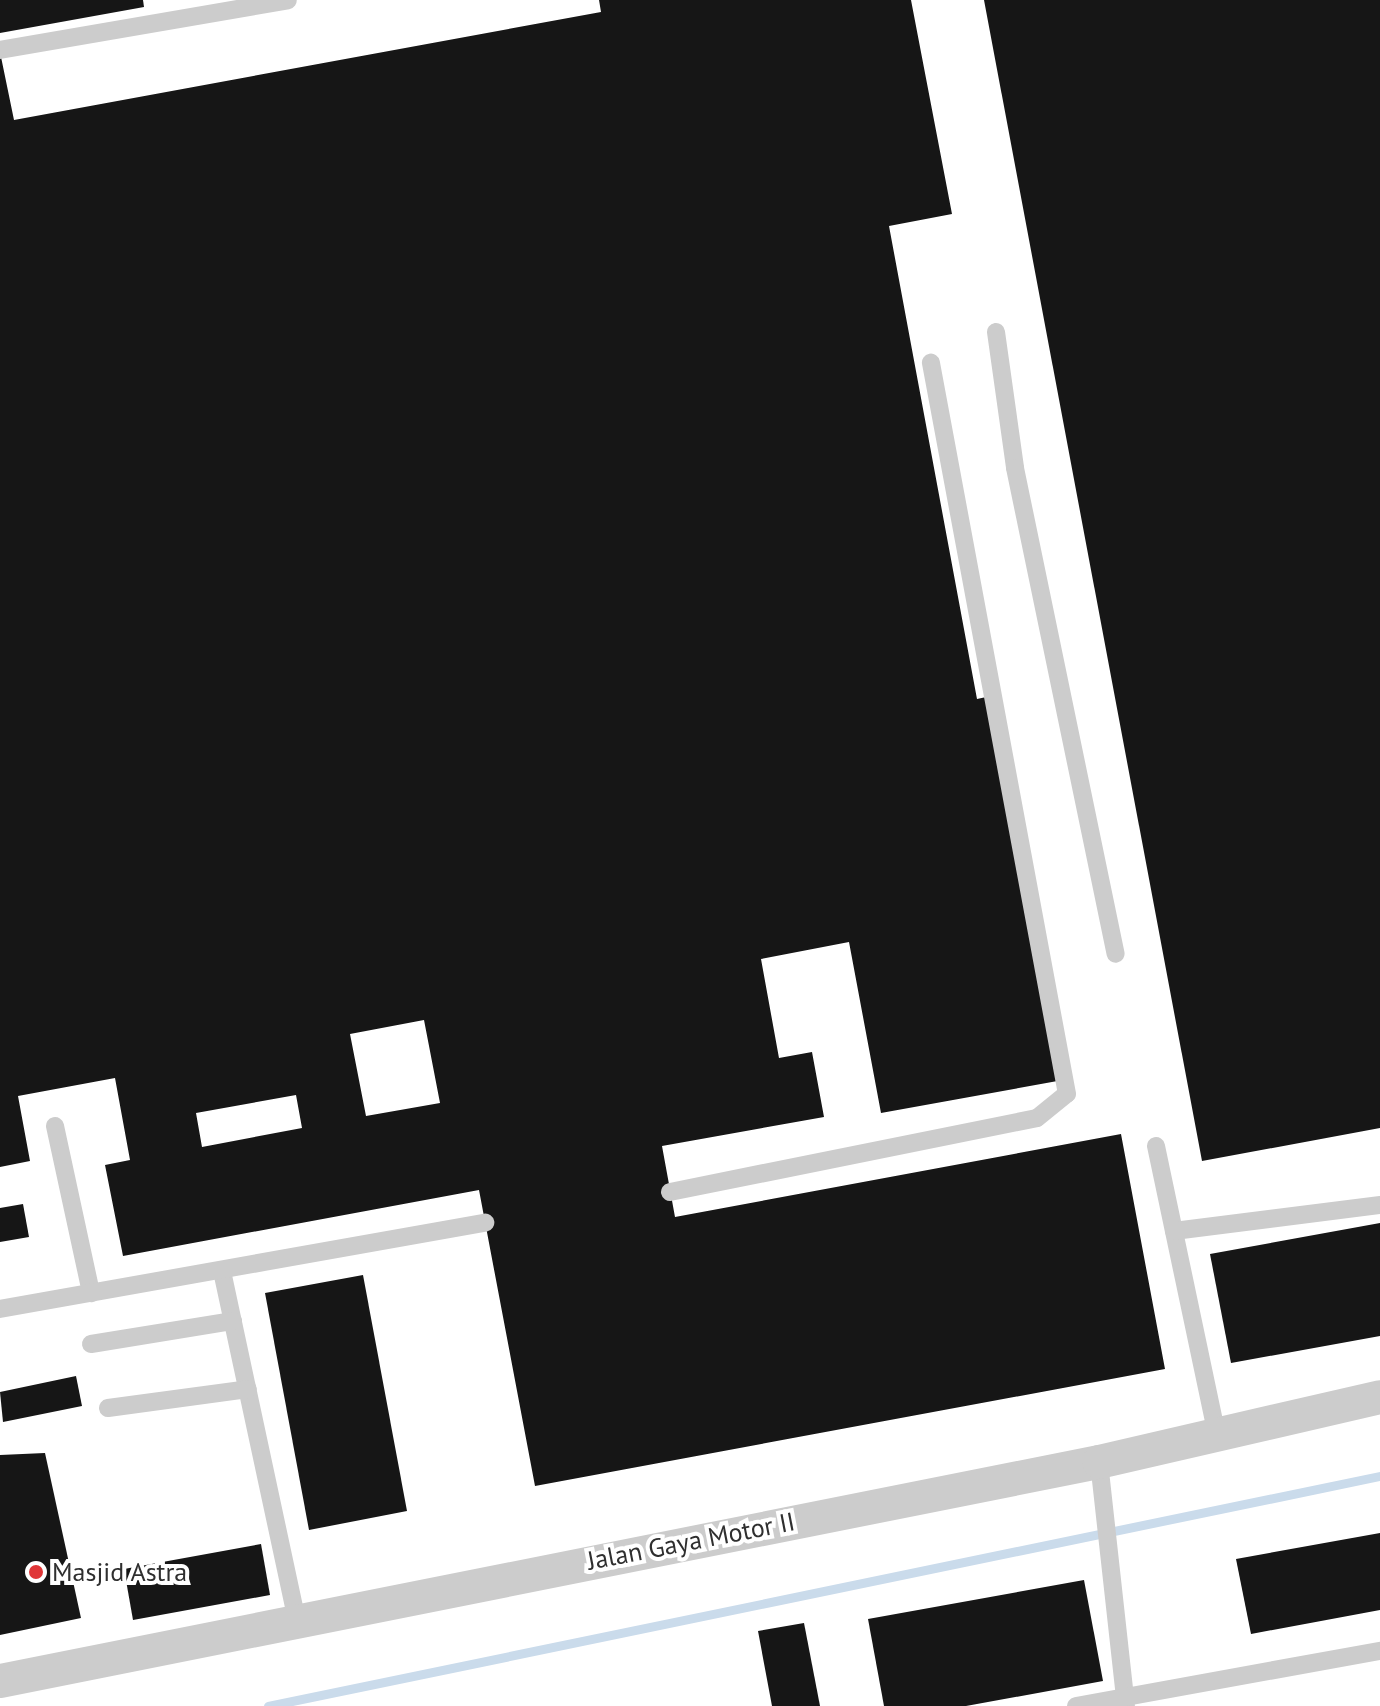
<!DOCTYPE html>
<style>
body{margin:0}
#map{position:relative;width:1380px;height:1706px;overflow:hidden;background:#fff;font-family:"PT Sans",sans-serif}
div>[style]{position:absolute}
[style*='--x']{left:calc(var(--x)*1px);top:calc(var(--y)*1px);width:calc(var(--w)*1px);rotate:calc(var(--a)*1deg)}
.stream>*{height:9px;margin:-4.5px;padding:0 4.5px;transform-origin:4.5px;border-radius:4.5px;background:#cadbeb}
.building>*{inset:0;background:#161616}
.lane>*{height:18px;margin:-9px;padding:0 9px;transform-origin:9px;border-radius:9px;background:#ccc}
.street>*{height:34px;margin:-17px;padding:0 17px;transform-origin:17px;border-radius:17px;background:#ccc}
.dots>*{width:22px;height:22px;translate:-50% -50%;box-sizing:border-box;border:4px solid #fff;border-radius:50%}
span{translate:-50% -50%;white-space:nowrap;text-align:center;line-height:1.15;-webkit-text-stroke:8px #fff;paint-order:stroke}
.street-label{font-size:26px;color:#2f2f2f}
.poi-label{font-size:26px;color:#2f2f2f}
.left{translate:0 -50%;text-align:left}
</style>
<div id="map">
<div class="stream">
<div style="--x:268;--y:1706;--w:1136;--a:-11.69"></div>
</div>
<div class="building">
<div style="clip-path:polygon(0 0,143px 0,144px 7px,0 33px)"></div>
<div style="clip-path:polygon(evenodd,599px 0,911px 0,952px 214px,889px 226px,977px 699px,991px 696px,1063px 1080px,881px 1113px,849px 942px,761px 959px,779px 1058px,812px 1052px,824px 1117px,662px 1146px,675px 1217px,1121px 1134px,1165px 1369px,535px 1486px,479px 1190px,123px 1256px,105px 1165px,130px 1160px,115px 1078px,18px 1096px,30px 1161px,0 1167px,0 52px,14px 120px,601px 12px,599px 0,424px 1020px,440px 1103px,366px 1116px,350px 1034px,424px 1020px,599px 0,296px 1095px,302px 1128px,202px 1147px,196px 1113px,296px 1095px)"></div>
<div style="clip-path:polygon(984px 0,1380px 0,1380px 1128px,1202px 1161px)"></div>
<div style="clip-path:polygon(23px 1204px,29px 1237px,0 1242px,0 1208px)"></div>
<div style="clip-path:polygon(1380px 1223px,1380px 1336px,1231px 1363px,1210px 1254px)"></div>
<div style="clip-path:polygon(363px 1275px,407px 1511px,309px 1530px,265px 1293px)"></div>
<div style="clip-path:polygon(76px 1376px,82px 1406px,3px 1422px,0 1392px)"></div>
<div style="clip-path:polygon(45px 1453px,81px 1618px,0 1635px,0 1455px)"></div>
<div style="clip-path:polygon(1380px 1533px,1380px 1610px,1251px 1634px,1236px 1559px)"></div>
<div style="clip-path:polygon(261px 1544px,270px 1595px,133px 1620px,124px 1569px)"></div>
<div style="clip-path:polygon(1084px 1580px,1103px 1681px,966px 1706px,884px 1706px,868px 1619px)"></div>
<div style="clip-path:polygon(804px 1623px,820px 1706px,772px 1706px,758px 1631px)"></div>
</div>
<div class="lane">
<div style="--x:0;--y:50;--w:292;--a:-9.8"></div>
<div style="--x:996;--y:332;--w:137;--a:82"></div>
<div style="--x:1015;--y:468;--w:496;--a:78.3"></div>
<div style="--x:55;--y:1126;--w:171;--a:77.8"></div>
<div style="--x:1156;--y:1146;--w:296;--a:78.1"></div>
<div style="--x:670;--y:1192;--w:374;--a:-11.4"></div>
<div style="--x:1037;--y:1118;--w:38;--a:-39"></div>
<div style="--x:1067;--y:1094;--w:744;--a:-100.54"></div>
<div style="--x:1174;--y:1231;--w:208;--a:-7.2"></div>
<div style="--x:222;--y:1271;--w:357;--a:77.9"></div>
<div style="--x:0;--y:1309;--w:493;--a:-10.1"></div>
<div style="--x:91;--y:1344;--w:144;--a:-9.2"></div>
<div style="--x:108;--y:1408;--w:141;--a:-7.7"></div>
<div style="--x:1099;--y:1462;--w:245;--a:83.7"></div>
<div style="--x:1076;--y:1706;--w:309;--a:-10.3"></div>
</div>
<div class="street">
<div style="--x:0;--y:1681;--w:1121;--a:-11.27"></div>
<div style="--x:1099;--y:1462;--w:288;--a:-13"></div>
</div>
<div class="dots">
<div style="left:36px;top:1572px;background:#e03637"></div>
</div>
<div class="street-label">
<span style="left:691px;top:1541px;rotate:-11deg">Jalan Gaya Motor II</span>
</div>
<div class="poi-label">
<span class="left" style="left:52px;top:1572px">Masjid Astra</span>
</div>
</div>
